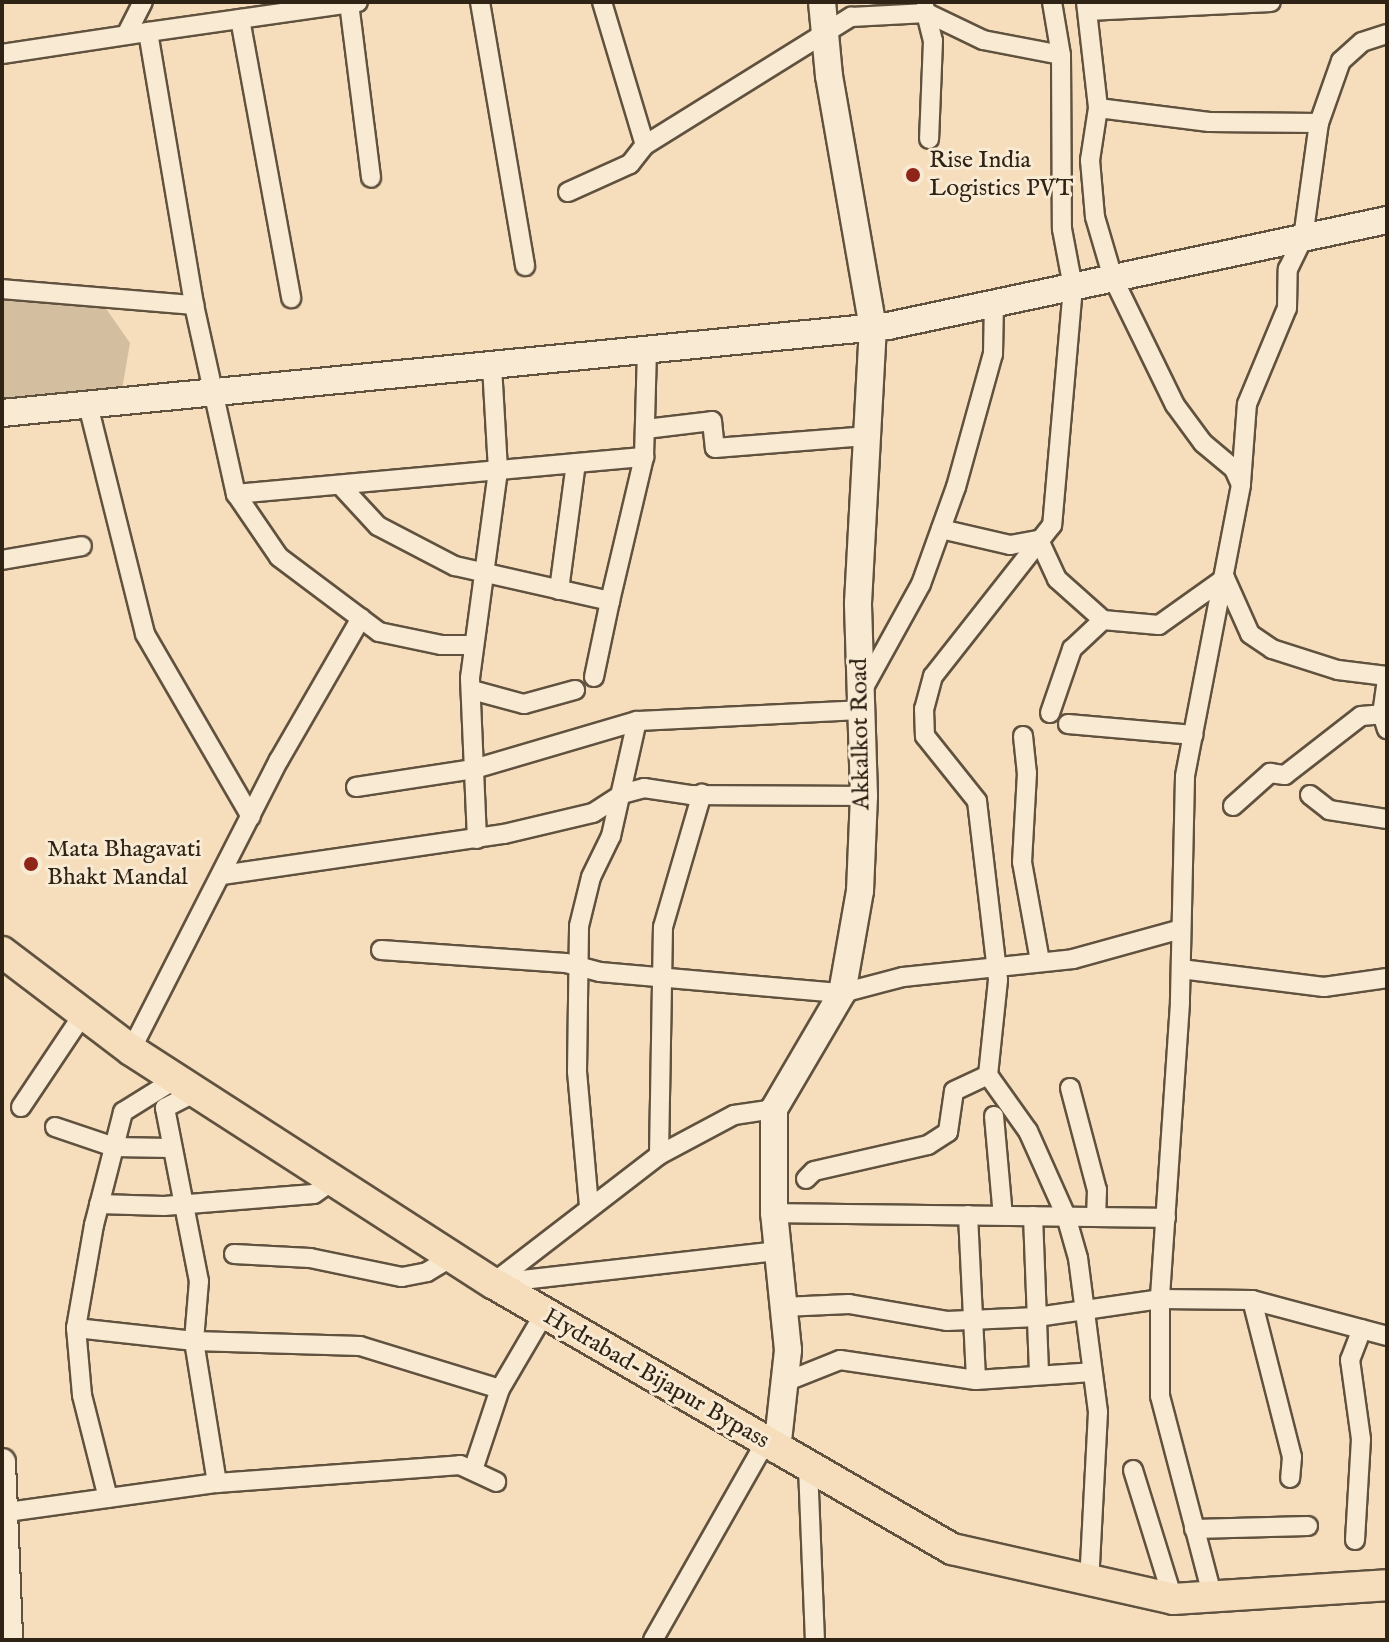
<!DOCTYPE html>
<style>
body{margin:0}
#map{position:relative;width:1389px;height:1642px;overflow:hidden;background:#f6debd;font-family:"IM FELL English",serif}
div>[style]{position:absolute}
[style*='--x']{left:calc(var(--x)*1px);top:calc(var(--y)*1px);width:calc(var(--w)*1px);rotate:calc(var(--a)*1deg)}
.green>*{inset:0;background:#d4bea0}
.roads{filter:drop-shadow(2px 0 #60523f) drop-shadow(-2px 0 #60523f) drop-shadow(0 2px #60523f) drop-shadow(0 -2px #60523f)}
.street>*{height:18px;margin:-9px;padding:0 9px;transform-origin:9px;border-radius:9px;background:#f9ead4}
.secondary>*{height:26px;margin:-13px;padding:0 13px;transform-origin:13px;border-radius:13px;background:#f9ead4}
.primary>*{height:30px;margin:-15px;padding:0 15px;transform-origin:15px;border-radius:15px;background:#f6debd}
.dots>*{width:22px;height:22px;translate:-50% -50%;box-sizing:border-box;border:4px solid #f9ead4;border-radius:50%}
span{translate:-50% -50%;white-space:nowrap;text-align:center;line-height:1.15;-webkit-text-stroke:6px #f9ead4;paint-order:stroke}
.poi-label{font-size:24px;color:#2e2315}
.left{translate:0 -50%;text-align:left}
.street-label{font-size:24px;color:#2e2315}
.frame{position:absolute;inset:0;border:4px solid #2e2315;pointer-events:none}
</style>
<div id="map">
<div class="green">
<div style="clip-path:polygon(2px 289px,98px 297px,130px 343px,120px 401px,2px 413px)"></div>
</div>
<div class="roads">
<div class="street">
<div style="--x:480;--y:2;--w:268;--a:80.3"></div>
<div style="--x:602;--y:2;--w:149;--a:73.3"></div>
<div style="--x:1052;--y:2;--w:54;--a:80.4"></div>
<div style="--x:1061;--y:55;--w:174;--a:89.7"></div>
<div style="--x:1062;--y:229;--w:59;--a:79.3"></div>
<div style="--x:1073;--y:287;--w:239;--a:95"></div>
<div style="--x:1052;--y:525;--w:192;--a:128.2"></div>
<div style="--x:933;--y:676;--w:34;--a:105"></div>
<div style="--x:924;--y:709;--w:27;--a:88"></div>
<div style="--x:925;--y:736;--w:83;--a:51.3"></div>
<div style="--x:977;--y:801;--w:180;--a:83.3"></div>
<div style="--x:998;--y:980;--w:96;--a:96"></div>
<div style="--x:988;--y:1075;--w:69;--a:54.5"></div>
<div style="--x:1028;--y:1131;--w:93;--a:65.9"></div>
<div style="--x:1066;--y:1216;--w:44;--a:74.1"></div>
<div style="--x:1078;--y:1258;--w:155;--a:82.6"></div>
<div style="--x:1098;--y:1412;--w:169;--a:93"></div>
<div style="--x:1086;--y:2;--w:107;--a:83.5"></div>
<div style="--x:1098;--y:108;--w:53;--a:98.7"></div>
<div style="--x:1090;--y:160;--w:57;--a:85"></div>
<div style="--x:1095;--y:217;--w:64;--a:73.6"></div>
<div style="--x:1113;--y:278;--w:141;--a:64"></div>
<div style="--x:1175;--y:405;--w:47;--a:53.6"></div>
<div style="--x:1203;--y:443;--w:40;--a:40"></div>
<div style="--x:1234;--y:469;--w:17;--a:66"></div>
<div style="--x:1241;--y:485;--w:297;--a:100.9"></div>
<div style="--x:1185;--y:777;--w:226;--a:91.3"></div>
<div style="--x:1180;--y:1003;--w:297;--a:93.9"></div>
<div style="--x:1160;--y:1299;--w:97;--a:90"></div>
<div style="--x:1160;--y:1396;--w:209;--a:75.3"></div>
<div style="--x:349;--y:3;--w:176;--a:82.8"></div>
<div style="--x:925;--y:9;--w:33;--a:76"></div>
<div style="--x:933;--y:41;--w:98;--a:92.3"></div>
<div style="--x:1088;--y:11;--w:183;--a:-2.8"></div>
<div style="--x:240;--y:19;--w:284;--a:79.6"></div>
<div style="--x:148;--y:32;--w:212;--a:-8.1"></div>
<div style="--x:126;--y:35;--w:37;--a:-63"></div>
<div style="--x:2;--y:54;--w:148;--a:-8.6"></div>
<div style="--x:148;--y:32;--w:277;--a:80.4"></div>
<div style="--x:1098;--y:108;--w:112;--a:7.2"></div>
<div style="--x:1209;--y:122;--w:110;--a:0.5"></div>
<div style="--x:568;--y:192;--w:68;--a:-24.3"></div>
<div style="--x:630;--y:164;--w:24;--a:-52"></div>
<div style="--x:645;--y:145;--w:243;--a:-31.9"></div>
<div style="--x:851;--y:17;--w:76;--a:-3"></div>
<div style="--x:927;--y:13;--w:62;--a:25.7"></div>
<div style="--x:983;--y:40;--w:79;--a:10.9"></div>
<div style="--x:2;--y:289;--w:193;--a:4.8"></div>
<div style="--x:194;--y:305;--w:194;--a:77.5"></div>
<div style="--x:236;--y:494;--w:76;--a:55.7"></div>
<div style="--x:279;--y:557;--w:125;--a:36.9"></div>
<div style="--x:379;--y:632;--w:63;--a:11.8"></div>
<div style="--x:441;--y:645;--w:32;--a:0"></div>
<div style="--x:88;--y:405;--w:236;--a:76"></div>
<div style="--x:145;--y:634;--w:211;--a:59.9"></div>
<div style="--x:646;--y:429;--w:66;--a:-6.9"></div>
<div style="--x:712;--y:421;--w:27;--a:84"></div>
<div style="--x:715;--y:448;--w:151;--a:-4.5"></div>
<div style="--x:1241;--y:483;--w:79;--a:-85.7"></div>
<div style="--x:1247;--y:404;--w:104;--a:-67.4"></div>
<div style="--x:1287;--y:308;--w:39;--a:-89"></div>
<div style="--x:1288;--y:269;--w:34;--a:-64"></div>
<div style="--x:1303;--y:238;--w:116;--a:-82.1"></div>
<div style="--x:1319;--y:123;--w:66;--a:-70.5"></div>
<div style="--x:1341;--y:61;--w:28;--a:-42"></div>
<div style="--x:1362;--y:42;--w:26;--a:-18"></div>
<div style="--x:340;--y:485;--w:56;--a:47.2"></div>
<div style="--x:378;--y:526;--w:87;--a:27.5"></div>
<div style="--x:455;--y:566;--w:159;--a:12.7"></div>
<div style="--x:610;--y:601;--w:148;--a:-76.7"></div>
<div style="--x:236;--y:494;--w:410;--a:-5.2"></div>
<div style="--x:644;--y:457;--w:107;--a:-88.4"></div>
<div style="--x:941;--y:529;--w:71;--a:13.1"></div>
<div style="--x:1010;--y:545;--w:29;--a:-10"></div>
<div style="--x:1039;--y:540;--w:43;--a:65.2"></div>
<div style="--x:1057;--y:579;--w:62;--a:41.7"></div>
<div style="--x:1103;--y:620;--w:56;--a:5.1"></div>
<div style="--x:1159;--y:625;--w:81;--a:-35.5"></div>
<div style="--x:1225;--y:578;--w:61;--a:65.9"></div>
<div style="--x:1250;--y:634;--w:27;--a:34"></div>
<div style="--x:1272;--y:649;--w:69;--a:17.7"></div>
<div style="--x:1338;--y:670;--w:49;--a:7"></div>
<div style="--x:2;--y:560;--w:81;--a:-9.9"></div>
<div style="--x:559;--y:590;--w:128;--a:-82.4"></div>
<div style="--x:594;--y:677;--w:78;--a:-78.1"></div>
<div style="--x:1387;--y:679;--w:35;--a:98"></div>
<div style="--x:1382;--y:714;--w:16;--a:72"></div>
<div style="--x:472;--y:690;--w:54;--a:15.1"></div>
<div style="--x:524;--y:704;--w:53;--a:-15.4"></div>
<div style="--x:862;--y:691;--w:122;--a:-61.1"></div>
<div style="--x:921;--y:584;--w:103;--a:-70.2"></div>
<div style="--x:956;--y:487;--w:138;--a:-74.5"></div>
<div style="--x:993;--y:354;--w:50;--a:-88.9"></div>
<div style="--x:1050;--y:713;--w:68;--a:-71"></div>
<div style="--x:1072;--y:649;--w:42;--a:-43.1"></div>
<div style="--x:1068;--y:724;--w:126;--a:5"></div>
<div style="--x:1023;--y:736;--w:37;--a:84"></div>
<div style="--x:1027;--y:773;--w:89;--a:93.2"></div>
<div style="--x:1022;--y:862;--w:101;--a:79.7"></div>
<div style="--x:356;--y:787;--w:119;--a:-8.7"></div>
<div style="--x:474;--y:769;--w:170;--a:-16.4"></div>
<div style="--x:637;--y:721;--w:224;--a:-2.8"></div>
<div style="--x:1310;--y:795;--w:24;--a:38"></div>
<div style="--x:1329;--y:810;--w:59;--a:8.8"></div>
<div style="--x:1233;--y:806;--w:50;--a:-41.7"></div>
<div style="--x:1270;--y:773;--w:15;--a:8"></div>
<div style="--x:1285;--y:775;--w:96;--a:-37.8"></div>
<div style="--x:1361;--y:716;--w:21;--a:-5"></div>
<div style="--x:477;--y:839;--w:161;--a:-92.5"></div>
<div style="--x:470;--y:678;--w:210;--a:-82.3"></div>
<div style="--x:498;--y:470;--w:105;--a:-93.3"></div>
<div style="--x:222;--y:875;--w:285;--a:-8.3"></div>
<div style="--x:504;--y:834;--w:91;--a:-13.3"></div>
<div style="--x:593;--y:813;--w:35;--a:-33"></div>
<div style="--x:622;--y:794;--w:23;--a:-15"></div>
<div style="--x:644;--y:788;--w:48;--a:8.5"></div>
<div style="--x:691;--y:795;--w:173;--a:0.3"></div>
<div style="--x:381;--y:950;--w:185;--a:4"></div>
<div style="--x:566;--y:963;--w:35;--a:15"></div>
<div style="--x:600;--y:972;--w:243;--a:5"></div>
<div style="--x:842;--y:993;--w:63;--a:-14.7"></div>
<div style="--x:903;--y:977;--w:171;--a:-6"></div>
<div style="--x:1073;--y:959;--w:112;--a:-15.5"></div>
<div style="--x:1181;--y:969;--w:144;--a:7.2"></div>
<div style="--x:1324;--y:987;--w:64;--a:-8.1"></div>
<div style="--x:131;--y:1050;--w:326;--a:-63"></div>
<div style="--x:279;--y:760;--w:164;--a:-60"></div>
<div style="--x:1070;--y:1088;--w:106;--a:75.2"></div>
<div style="--x:1097;--y:1190;--w:27;--a:92"></div>
<div style="--x:196;--y:1092;--w:35;--a:153"></div>
<div style="--x:165;--y:1108;--w:176;--a:78.9"></div>
<div style="--x:199;--y:1281;--w:60;--a:94.8"></div>
<div style="--x:194;--y:1341;--w:144;--a:80.8"></div>
<div style="--x:21;--y:1107;--w:110;--a:-56.2"></div>
<div style="--x:994;--y:1116;--w:100;--a:84.9"></div>
<div style="--x:55;--y:1127;--w:62;--a:18.7"></div>
<div style="--x:114;--y:1147;--w:57;--a:1"></div>
<div style="--x:659;--y:1155;--w:228;--a:-89"></div>
<div style="--x:663;--y:927;--w:139;--a:-73.7"></div>
<div style="--x:806;--y:1179;--w:11;--a:-45"></div>
<div style="--x:814;--y:1171;--w:117;--a:-12.8"></div>
<div style="--x:928;--y:1145;--w:24;--a:-33"></div>
<div style="--x:948;--y:1132;--w:41;--a:-81.7"></div>
<div style="--x:954;--y:1091;--w:38;--a:-25"></div>
<div style="--x:99;--y:1204;--w:65;--a:1.8"></div>
<div style="--x:164;--y:1206;--w:150;--a:-4.6"></div>
<div style="--x:314;--y:1194;--w:24;--a:-36"></div>
<div style="--x:589;--y:1206;--w:135;--a:-95.1"></div>
<div style="--x:577;--y:1072;--w:146;--a:-89.2"></div>
<div style="--x:579;--y:926;--w:50;--a:-76.2"></div>
<div style="--x:591;--y:877;--w:46;--a:-64"></div>
<div style="--x:611;--y:836;--w:118;--a:-77.3"></div>
<div style="--x:774;--y:1213;--w:392;--a:0.7"></div>
<div style="--x:968;--y:1215;--w:165;--a:87.2"></div>
<div style="--x:1033;--y:1216;--w:159;--a:87.8"></div>
<div style="--x:234;--y:1254;--w:76;--a:3"></div>
<div style="--x:310;--y:1258;--w:94;--a:11.7"></div>
<div style="--x:402;--y:1277;--w:25;--a:-11"></div>
<div style="--x:427;--y:1272;--w:29;--a:-31"></div>
<div style="--x:493;--y:1283;--w:210;--a:-37.6"></div>
<div style="--x:659;--y:1155;--w:85;--a:-28.1"></div>
<div style="--x:734;--y:1115;--w:40;--a:-8.5"></div>
<div style="--x:496;--y:1283;--w:284;--a:-6.5"></div>
<div style="--x:1252;--y:1300;--w:162;--a:75.7"></div>
<div style="--x:1292;--y:1457;--w:21;--a:95"></div>
<div style="--x:783;--y:1307;--w:66;--a:-2.6"></div>
<div style="--x:849;--y:1304;--w:99;--a:9.8"></div>
<div style="--x:947;--y:1321;--w:90;--a:-2.5"></div>
<div style="--x:1037;--y:1317;--w:124;--a:-8.3"></div>
<div style="--x:1160;--y:1299;--w:92;--a:0.6"></div>
<div style="--x:1252;--y:1300;--w:140;--a:14.9"></div>
<div style="--x:76;--y:1328;--w:119;--a:6.3"></div>
<div style="--x:194;--y:1341;--w:166;--a:1.7"></div>
<div style="--x:360;--y:1346;--w:146;--a:17.1"></div>
<div style="--x:785;--y:1382;--w:59;--a:-21.8"></div>
<div style="--x:840;--y:1360;--w:137;--a:8.4"></div>
<div style="--x:976;--y:1380;--w:116;--a:-3.9"></div>
<div style="--x:808;--y:1467;--w:173;--a:87.7"></div>
<div style="--x:473;--y:1470;--w:85;--a:-71.6"></div>
<div style="--x:500;--y:1389;--w:87;--a:-59.6"></div>
<div style="--x:1133;--y:1470;--w:135;--a:72.8"></div>
<div style="--x:108;--y:1498;--w:106;--a:-104.2"></div>
<div style="--x:82;--y:1395;--w:67;--a:-95.1"></div>
<div style="--x:76;--y:1328;--w:105;--a:-80.1"></div>
<div style="--x:94;--y:1225;--w:117;--a:-75.6"></div>
<div style="--x:123;--y:1112;--w:62;--a:-31.9"></div>
<div style="--x:7;--y:1512;--w:212;--a:-7.9"></div>
<div style="--x:217;--y:1483;--w:244;--a:-4.2"></div>
<div style="--x:460;--y:1465;--w:40;--a:25"></div>
<div style="--x:1194;--y:1529;--w:114;--a:-1.5"></div>
<div style="--x:1355;--y:1540;--w:101;--a:-86.6"></div>
<div style="--x:1361;--y:1439;--w:80;--a:-97.9"></div>
<div style="--x:1350;--y:1360;--w:33;--a:-69"></div>
<div style="--x:653;--y:1640;--w:227;--a:-60.4"></div>
</div>
<div class="secondary">
<div style="--x:2;--y:413;--w:890;--a:-5.61"></div>
<div style="--x:888;--y:326;--w:510;--a:-11.99"></div>
<div style="--x:777;--y:1450;--w:101;--a:-83.7"></div>
<div style="--x:788;--y:1350;--w:138;--a:-95.8"></div>
<div style="--x:774;--y:1213;--w:104;--a:-90"></div>
<div style="--x:774;--y:1109;--w:134;--a:-59.6"></div>
<div style="--x:842;--y:993;--w:104;--a:-80"></div>
<div style="--x:860;--y:891;--w:95;--a:-87.6"></div>
<div style="--x:864;--y:796;--w:193;--a:-91.8"></div>
<div style="--x:858;--y:603;--w:275;--a:-86.9"></div>
<div style="--x:873;--y:328;--w:256;--a:-99.9"></div>
<div style="--x:829;--y:76;--w:74;--a:-95.4"></div>
<div style="--x:2;--y:1462;--w:178;--a:87.7"></div>
</div>
<div class="primary">
<div style="--x:2;--y:952;--w:162;--a:37.2"></div>
<div style="--x:131;--y:1050;--w:431;--a:32.8"></div>
<div style="--x:493;--y:1283;--w:531;--a:30.09"></div>
<div style="--x:952;--y:1549;--w:227;--a:12.7"></div>
<div style="--x:1173;--y:1599;--w:214;--a:-3.7"></div>
</div>
</div>
<div class="dots">
<div style="left:913px;top:175px;background:#8f2418"></div>
<div style="left:31px;top:864px;background:#8f2418"></div>
</div>
<div class="poi-label">
<span class="left" style="left:929px;top:175px">Rise India<br>Logistics PVT</span>
<span class="left" style="left:47px;top:864px">Mata Bhagavati<br>Bhakt Mandal</span>
</div>
<div class="street-label">
<span style="left:861px;top:734px;rotate:-91deg">Akkalkot Road</span>
<span style="left:656px;top:1379px;rotate:30deg">Hydrabad-Bijapur Bypass</span>
</div>
<div class="frame"></div>
</div>
